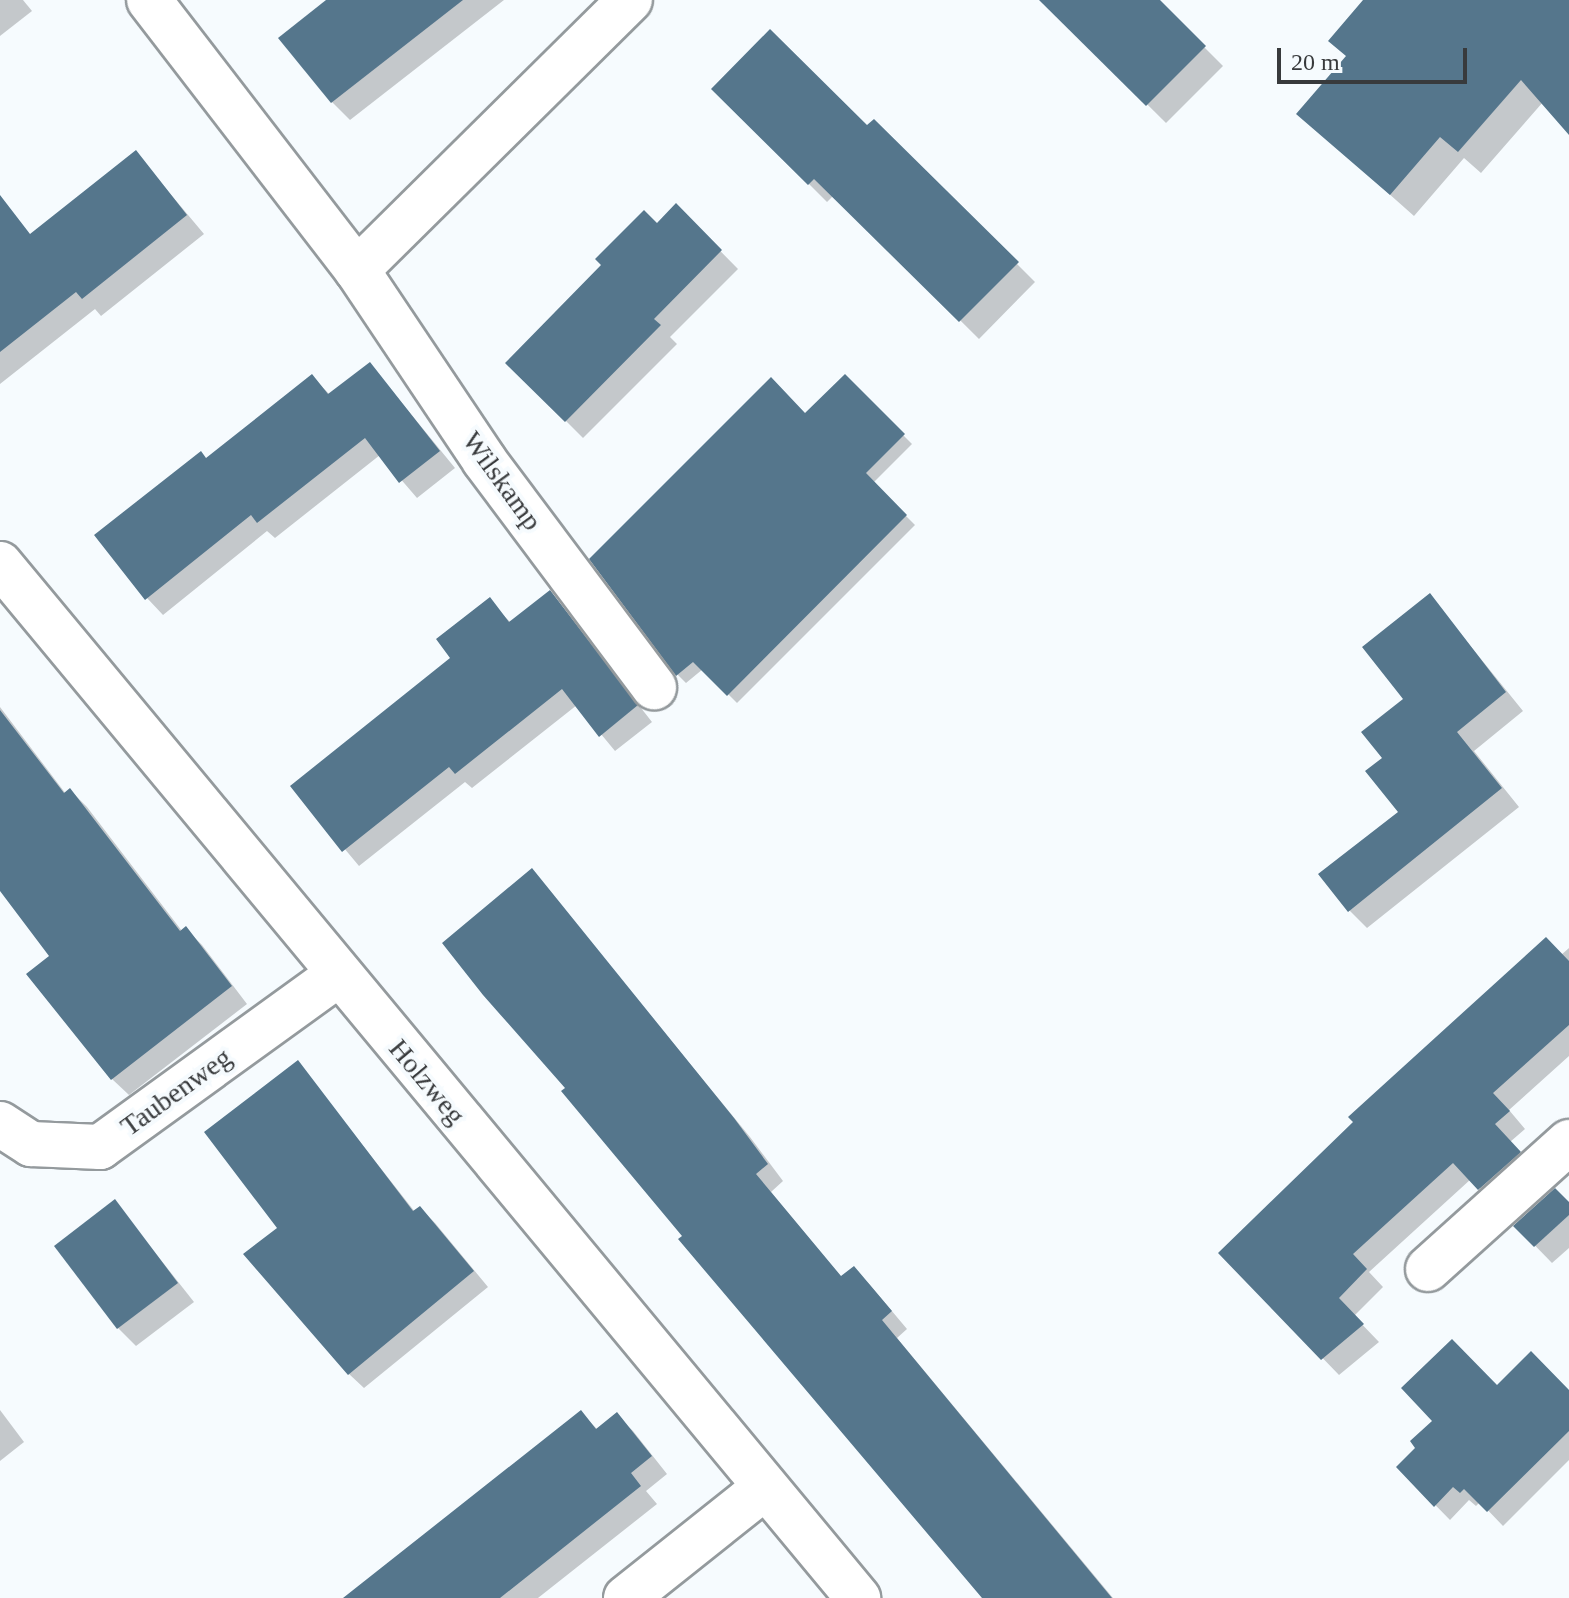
<!DOCTYPE html>
<style>
body{margin:0}
#map{position:relative;width:1569px;height:1598px;overflow:hidden;background:#f6fbfe;font-family:Georgia,serif}
div>[style]{position:absolute}
[style*='--x']{left:calc(var(--x)*1px);top:calc(var(--y)*1px);width:calc(var(--w)*1px);rotate:calc(var(--a)*1deg)}
.shadow>*{inset:0;background:#0003}
.building>*{inset:0;background:#55768c}
.roads{filter:drop-shadow(2px 0 #949a9d) drop-shadow(-2px 0 #949a9d) drop-shadow(0 2px #949a9d) drop-shadow(0 -2px #949a9d)}
.minor>*{height:44px;margin:-22px;padding:0 22px;transform-origin:22px;border-radius:22px;background:#fff}
span{translate:-50% -50%;white-space:nowrap;text-align:center;line-height:1.15;-webkit-text-stroke:8px #f6fbfe;paint-order:stroke}
.street-label{font-size:28px;color:#383a3c}
.scale{position:absolute;left:1277px;top:48px;width:190px;height:36px;box-sizing:border-box;border:4px solid #383a3c;border-top:0;padding-left:10px;font-size:24px;line-height:28px;white-space:nowrap;color:#383a3c;-webkit-text-stroke:6px #f6fbfe;paint-order:stroke}
</style>
<div id="map">
<div class="shadow">
<div style="clip-path:polygon(0 0,23px 0,32px 11px,0 36px)"></div>
<div style="clip-path:polygon(329px 0,504px 0,350px 120px,332px 102px)"></div>
<div style="clip-path:polygon(1042px 0,1157px 0,1223px 66px,1166px 123px)"></div>
<div style="clip-path:polygon(1366px 0,1569px 0,1569px 132px,1543px 102px,1481px 173px,1464px 158px,1414px 216px,1299px 114px,1348px 57px)"></div>
<div style="clip-path:polygon(714px 89px,867px 128px,874px 121px,1035px 282px,979px 339px,834px 195px,827px 202px)"></div>
<div style="clip-path:polygon(136px 153px,204px 234px,101px 316px,95px 309px,0 384px,0 248px,31px 236px)"></div>
<div style="clip-path:polygon(676px 206px,738px 269px,670px 337px,677px 344px,583px 438px,508px 363px)"></div>
<div style="clip-path:polygon(370px 364px,455px 468px,417px 498px,380px 455px,275px 538px,267px 531px,163px 615px,147px 598px,207px 460px,312px 376px,330px 395px)"></div>
<div style="clip-path:polygon(845px 377px,912px 444px,873px 483px,915px 525px,737px 703px,703px 669px,686px 683px,677px 674px,806px 416px)"></div>
<div style="clip-path:polygon(550px 592px,652px 722px,615px 751px,577px 705px,472px 788px,465px 782px,359px 866px,293px 787px,453px 658px,489px 600px,511px 623px)"></div>
<div style="clip-path:polygon(1430px 596px,1523px 711px,1474px 751px,1519px 807px,1367px 928px,1349px 910px,1401px 812px,1406px 699px)"></div>
<div style="clip-path:polygon(0 707px,66px 794px,70px 790px,87px 807px,182px 931px,186px 929px,202px 945px,247px 1004px,129px 1095px,112px 1079px,52px 956px,0 888px)"></div>
<div style="clip-path:polygon(532px 871px,750px 1137px,783px 1181px,771px 1192px,842px 1278px,854px 1268px,870px 1285px,907px 1329px,897px 1338px,1113px 1598px,985px 1598px,568px 1088px)"></div>
<div style="clip-path:polygon(1569px 948px,1569px 1056px,1509px 1110px,1525px 1129px,1510px 1142px,1536px 1169px,1497px 1205px,1471px 1179px,1369px 1272px,1383px 1287px,1354px 1316px,1379px 1342px,1339px 1375px,1221px 1253px)"></div>
<div style="clip-path:polygon(298px 1063px,415px 1212px,420px 1208px,435px 1223px,488px 1287px,364px 1388px,349px 1374px,280px 1228px)"></div>
<div style="clip-path:polygon(115px 1202px,194px 1302px,136px 1346px,118px 1328px)"></div>
<div style="clip-path:polygon(1569px 1204px,1569px 1248px,1552px 1263px,1516px 1226px)"></div>
<div style="clip-path:polygon(1497px 1387px,1569px 1393px,1569px 1460px,1503px 1526px,1480px 1502px,1476px 1506px,1469px 1500px,1450px 1520px,1398px 1467px)"></div>
<div style="clip-path:polygon(0 1410px,24px 1442px,0 1461px)"></div>
<div style="clip-path:polygon(581px 1413px,598px 1430px,616px 1415px,633px 1431px,667px 1474px,646px 1491px,657px 1504px,538px 1598px,383px 1598px)"></div>
</div>
<div class="building">
<div style="clip-path:polygon(326px 0,463px 0,331px 103px,278px 38px)"></div>
<div style="clip-path:polygon(1039px 0,1160px 0,1206px 46px,1146px 106px)"></div>
<div style="clip-path:polygon(1363px 0,1569px 0,1569px 135px,1521px 80px,1458px 152px,1440px 137px,1390px 195px,1296px 114px,1346px 56px,1328px 41px)"></div>
<div style="clip-path:polygon(770px 29px,867px 125px,874px 119px,1019px 262px,959px 322px,814px 179px,808px 185px,711px 89px)"></div>
<div style="clip-path:polygon(136px 150px,187px 215px,82px 299px,76px 292px,0 352px,0 195px,30px 234px)"></div>
<div style="clip-path:polygon(676px 203px,722px 250px,654px 319px,661px 325px,565px 422px,505px 363px,601px 265px,595px 259px,644px 210px,657px 223px)"></div>
<div style="clip-path:polygon(370px 362px,440px 451px,399px 483px,365px 438px,257px 523px,251px 515px,145px 600px,94px 535px,201px 451px,206px 458px,312px 374px,328px 394px)"></div>
<div style="clip-path:polygon(845px 374px,905px 434px,866px 473px,907px 515px,727px 696px,693px 662px,676px 676px,589px 559px,771px 377px,805px 413px)"></div>
<div style="clip-path:polygon(550px 590px,638px 705px,599px 737px,562px 689px,455px 774px,449px 767px,342px 852px,290px 786px,450px 658px,436px 639px,490px 597px,509px 622px)"></div>
<div style="clip-path:polygon(1430px 593px,1506px 692px,1457px 732px,1502px 788px,1348px 912px,1318px 874px,1398px 812px,1365px 771px,1382px 758px,1361px 732px,1403px 699px,1362px 647px)"></div>
<div style="clip-path:polygon(0 710px,64px 793px,70px 788px,180px 931px,186px 926px,232px 986px,111px 1080px,26px 974px,49px 956px,0 891px)"></div>
<div style="clip-path:polygon(532px 868px,734px 1118px,768px 1164px,756px 1174px,841px 1276px,854px 1266px,892px 1311px,882px 1320px,1112px 1598px,982px 1598px,678px 1239px,682px 1236px,561px 1091px,565px 1088px,483px 995px,442px 943px)"></div>
<div style="clip-path:polygon(1546px 937px,1569px 961px,1569px 1025px,1493px 1093px,1510px 1111px,1495px 1124px,1521px 1152px,1478px 1190px,1453px 1163px,1353px 1254px,1367px 1269px,1339px 1298px,1364px 1324px,1321px 1360px,1218px 1253px,1353px 1122px,1348px 1117px)"></div>
<div style="clip-path:polygon(298px 1060px,413px 1211px,420px 1206px,474px 1271px,348px 1375px,243px 1254px,277px 1228px,204px 1132px)"></div>
<div style="clip-path:polygon(1555px 1188px,1569px 1202px,1569px 1215px,1534px 1247px,1513px 1226px)"></div>
<div style="clip-path:polygon(115px 1199px,178px 1283px,117px 1329px,54px 1246px)"></div>
<div style="clip-path:polygon(1452px 1339px,1497px 1385px,1531px 1351px,1569px 1390px,1569px 1431px,1487px 1512px,1464px 1489px,1460px 1493px,1453px 1487px,1434px 1507px,1396px 1467px,1415px 1448px,1410px 1441px,1432px 1421px,1401px 1388px)"></div>
<div style="clip-path:polygon(581px 1410px,596px 1429px,617px 1412px,652px 1456px,631px 1473px,641px 1486px,500px 1598px,343px 1598px)"></div>
</div>
<div class="roads">
<div class="minor">
<div style="--x:149;--y:0;--w:341;--a:52.4"></div>
<div style="--x:357;--y:270;--w:229;--a:56.2"></div>
<div style="--x:484;--y:460;--w:284;--a:53.2"></div>
<div style="--x:357;--y:270;--w:384;--a:-44.7"></div>
<div style="--x:0;--y:564;--w:1344;--a:50.31"></div>
<div style="--x:0;--y:1124;--w:37;--a:33"></div>
<div style="--x:31;--y:1144;--w:69;--a:2.5"></div>
<div style="--x:100;--y:1147;--w:294;--a:-35.9"></div>
<div style="--x:1428;--y:1269;--w:190;--a:-42"></div>
<div style="--x:626;--y:1598;--w:175;--a:-38.5"></div>
</div>
</div>
<div class="street-label">
<span style="left:502px;top:481px;rotate:54deg">Wilskamp</span>
<span style="left:427px;top:1082px;rotate:50deg">Holzweg</span>
<span style="left:176px;top:1092px;rotate:-36deg">Taubenweg</span>
</div>
<div class="scale">20 m</div>
</div>
